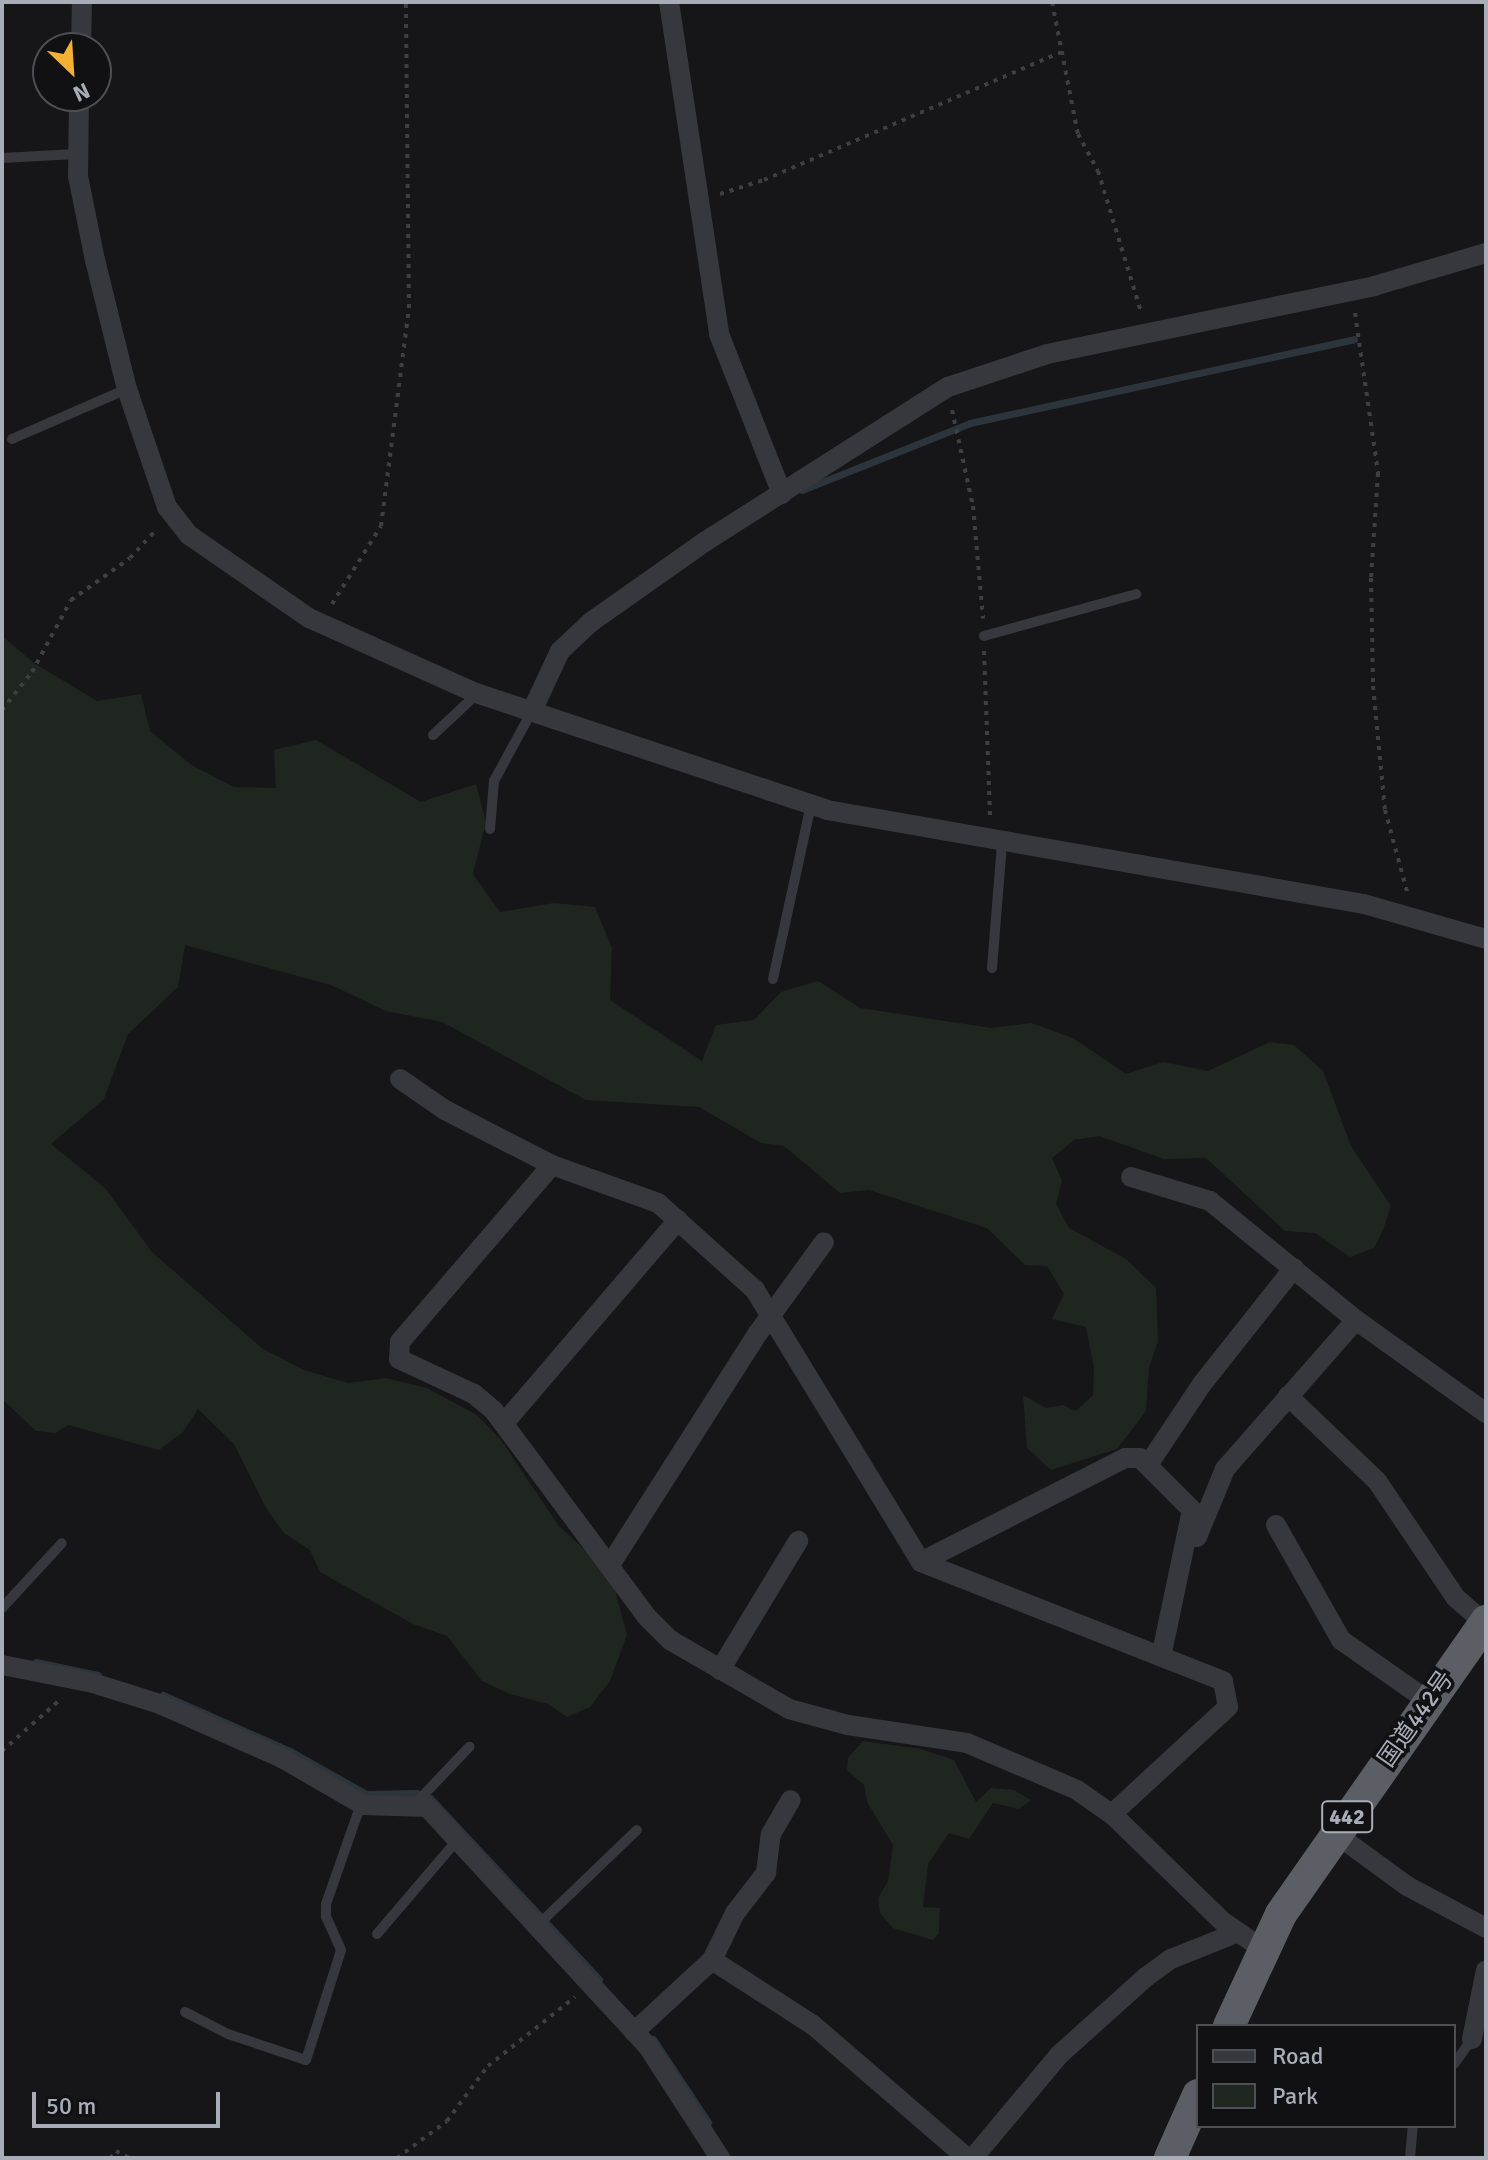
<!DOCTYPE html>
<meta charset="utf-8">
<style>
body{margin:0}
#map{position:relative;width:1488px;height:2160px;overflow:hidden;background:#161618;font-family:Signika,"Noto Sans JP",sans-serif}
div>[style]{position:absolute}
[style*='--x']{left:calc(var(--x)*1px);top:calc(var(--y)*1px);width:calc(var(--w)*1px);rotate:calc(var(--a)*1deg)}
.green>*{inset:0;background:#1e261f}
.stream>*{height:7px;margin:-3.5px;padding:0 3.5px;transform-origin:3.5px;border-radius:3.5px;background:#2c353c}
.path>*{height:4px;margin-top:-2px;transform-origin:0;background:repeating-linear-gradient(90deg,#3d3f44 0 4px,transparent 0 10px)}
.service>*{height:10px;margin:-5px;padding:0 5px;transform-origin:5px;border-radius:5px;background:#37383d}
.minor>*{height:20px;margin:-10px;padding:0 10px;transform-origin:10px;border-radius:10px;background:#37383d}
.trunk>*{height:32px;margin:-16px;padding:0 16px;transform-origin:16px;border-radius:16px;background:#5b5e65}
span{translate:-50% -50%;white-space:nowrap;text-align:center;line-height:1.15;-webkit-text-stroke:7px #111113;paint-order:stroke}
.shield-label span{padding:2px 6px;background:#111113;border:2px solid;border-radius:6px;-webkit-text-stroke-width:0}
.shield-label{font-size:22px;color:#a8adb8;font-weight:700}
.street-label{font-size:24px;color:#a8adb8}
.frame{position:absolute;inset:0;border:4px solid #a8adb8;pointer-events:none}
.legend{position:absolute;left:1196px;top:2024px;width:260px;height:104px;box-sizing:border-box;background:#111113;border:2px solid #4d4f55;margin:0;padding:10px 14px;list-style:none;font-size:24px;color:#a8adb8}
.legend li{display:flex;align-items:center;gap:16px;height:40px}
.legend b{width:40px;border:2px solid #4d4f55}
.north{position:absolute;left:32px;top:32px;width:80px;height:80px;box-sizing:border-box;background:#111113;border:2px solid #4d4f55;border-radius:50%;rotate:155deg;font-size:22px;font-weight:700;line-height:32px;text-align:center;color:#a8adb8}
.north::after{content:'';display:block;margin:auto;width:28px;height:36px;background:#f2b134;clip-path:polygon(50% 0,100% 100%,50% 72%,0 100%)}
.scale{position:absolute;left:32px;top:2092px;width:188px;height:36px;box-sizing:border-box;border:4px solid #a8adb8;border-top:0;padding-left:10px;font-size:24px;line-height:28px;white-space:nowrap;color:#a8adb8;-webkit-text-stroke:6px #111113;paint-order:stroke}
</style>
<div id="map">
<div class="green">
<div style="clip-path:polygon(2px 636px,34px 663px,97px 701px,141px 694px,150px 731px,193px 766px,234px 787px,276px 788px,274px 750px,316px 740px,421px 802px,476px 784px,486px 822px,473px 874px,500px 912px,554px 903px,595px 907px,612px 948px,610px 1000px,702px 1061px,716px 1025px,754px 1020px,781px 992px,818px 981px,860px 1008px,991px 1028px,1031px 1023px,1073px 1038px,1126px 1074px,1163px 1062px,1208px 1071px,1270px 1042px,1294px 1045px,1323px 1071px,1351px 1146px,1391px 1206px,1383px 1230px,1374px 1248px,1350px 1257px,1315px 1233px,1285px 1231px,1206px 1158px,1164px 1159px,1099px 1136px,1074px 1140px,1052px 1158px,1062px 1181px,1056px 1204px,1069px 1228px,1126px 1259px,1156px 1288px,1158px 1341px,1149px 1368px,1146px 1411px,1117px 1449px,1051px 1470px,1027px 1448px,1023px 1395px,1046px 1408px,1063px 1405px,1076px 1411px,1093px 1395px,1094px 1368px,1086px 1327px,1052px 1319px,1064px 1294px,1047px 1266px,1025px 1265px,987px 1228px,869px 1190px,840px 1193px,784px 1146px,761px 1143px,699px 1107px,586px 1100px,442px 1022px,386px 1011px,331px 985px,185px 945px,178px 987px,128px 1034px,104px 1099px,51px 1144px,105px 1188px,152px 1252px,263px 1349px,304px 1370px,348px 1383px,386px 1378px,427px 1388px,477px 1415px,501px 1440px,559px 1526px,586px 1551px,615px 1590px,627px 1635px,610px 1681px,590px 1707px,567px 1717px,548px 1704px,510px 1694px,482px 1681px,447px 1636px,413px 1624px,320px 1572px,310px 1550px,284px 1533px,266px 1508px,234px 1444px,198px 1409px,183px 1432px,159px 1450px,68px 1425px,55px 1433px,36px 1431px,2px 1399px)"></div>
<div style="clip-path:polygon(863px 1741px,921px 1749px,954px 1760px,976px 1802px,991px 1788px,1014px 1790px,1031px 1800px,1019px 1809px,993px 1803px,969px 1839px,949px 1833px,928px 1864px,923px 1907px,940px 1908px,939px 1933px,933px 1940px,893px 1928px,880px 1913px,878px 1898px,888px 1881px,893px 1845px,867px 1802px,864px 1785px,847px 1770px,848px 1758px)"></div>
</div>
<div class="stream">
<div style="--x:802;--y:490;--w:181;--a:-21.7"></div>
<div style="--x:970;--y:423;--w:393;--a:-12.3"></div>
<div style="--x:36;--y:1662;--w:63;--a:11.8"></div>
<div style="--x:163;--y:1695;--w:139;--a:23.8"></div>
<div style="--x:290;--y:1751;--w:87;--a:29.5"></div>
<div style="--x:366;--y:1794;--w:50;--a:-1.1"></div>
<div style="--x:416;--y:1793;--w:15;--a:20"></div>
<div style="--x:430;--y:1798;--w:248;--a:47"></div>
<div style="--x:653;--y:2039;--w:100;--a:56.5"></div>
</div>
<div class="path">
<div style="--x:1052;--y:2;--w:135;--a:78.9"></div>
<div style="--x:1078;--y:134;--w:42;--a:61.6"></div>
<div style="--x:1098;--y:171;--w:147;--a:73"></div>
<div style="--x:720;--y:194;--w:46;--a:-17.7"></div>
<div style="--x:764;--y:180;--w:323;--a:-23.3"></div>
<div style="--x:1355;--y:313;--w:162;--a:81.8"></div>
<div style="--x:1378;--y:473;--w:105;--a:93.8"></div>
<div style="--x:1371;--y:578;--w:108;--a:88.9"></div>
<div style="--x:1373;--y:686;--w:125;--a:84.5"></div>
<div style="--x:1385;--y:810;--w:88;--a:74.9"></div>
<div style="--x:952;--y:410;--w:98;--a:77.7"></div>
<div style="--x:973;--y:506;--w:113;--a:84.9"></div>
<div style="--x:332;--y:604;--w:92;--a:-57.9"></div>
<div style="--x:381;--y:526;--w:220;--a:-82.7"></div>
<div style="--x:409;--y:308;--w:306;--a:-90.6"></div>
<div style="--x:984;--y:651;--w:167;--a:87.9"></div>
<div style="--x:2;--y:710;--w:48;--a:-51.7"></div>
<div style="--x:32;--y:672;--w:82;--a:-61.6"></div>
<div style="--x:71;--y:600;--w:72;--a:-35.4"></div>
<div style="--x:130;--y:558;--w:38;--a:-47"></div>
<div style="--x:2;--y:1751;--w:80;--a:-41.5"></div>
<div style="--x:2;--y:1852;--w:19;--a:90"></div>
<div style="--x:110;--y:2158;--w:9;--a:-49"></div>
<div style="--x:116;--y:2151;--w:15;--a:28"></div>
<div style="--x:397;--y:2158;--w:62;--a:-36.5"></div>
<div style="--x:447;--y:2121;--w:69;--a:-53.3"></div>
<div style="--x:488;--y:2066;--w:111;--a:-38.4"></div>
</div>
<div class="service">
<div style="--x:2;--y:158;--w:75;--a:-3.1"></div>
<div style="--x:12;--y:439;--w:125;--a:-23.5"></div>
<div style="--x:984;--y:636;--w:158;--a:-15.4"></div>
<div style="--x:433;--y:735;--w:62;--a:-43"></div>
<div style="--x:490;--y:829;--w:48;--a:-85.2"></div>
<div style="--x:494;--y:781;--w:80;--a:-61.5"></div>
<div style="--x:992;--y:968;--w:125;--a:-85.4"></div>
<div style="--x:773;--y:979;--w:179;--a:-77.7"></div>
<div style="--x:2;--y:1608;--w:88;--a:-47.3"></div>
<div style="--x:415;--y:1804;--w:79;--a:-46.5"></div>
<div style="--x:538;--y:1925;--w:137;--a:-43.8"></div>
<div style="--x:377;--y:1934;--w:125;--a:-49.5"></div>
<div style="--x:185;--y:2012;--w:48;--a:27.1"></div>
<div style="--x:228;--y:2034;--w:82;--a:18.4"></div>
<div style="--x:306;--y:2060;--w:115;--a:-72.3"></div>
<div style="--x:341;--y:1950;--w:36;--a:-114"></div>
<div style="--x:326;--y:1917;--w:13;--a:-90"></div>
<div style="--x:326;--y:1904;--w:106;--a:-70.7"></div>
<div style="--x:1454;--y:2064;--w:31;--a:-54"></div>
<div style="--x:1410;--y:2158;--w:32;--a:-85"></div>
</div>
<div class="minor">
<div style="--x:669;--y:2;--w:336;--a:81.4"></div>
<div style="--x:719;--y:334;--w:172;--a:68.5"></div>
<div style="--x:81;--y:48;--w:46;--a:-88.8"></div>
<div style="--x:79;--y:96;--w:80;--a:90.7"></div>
<div style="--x:78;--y:176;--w:86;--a:78.6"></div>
<div style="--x:95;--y:260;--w:133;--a:76.1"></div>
<div style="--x:127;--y:389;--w:125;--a:71.3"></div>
<div style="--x:167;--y:507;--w:36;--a:52"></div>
<div style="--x:189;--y:535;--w:146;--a:34.7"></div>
<div style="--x:309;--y:618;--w:183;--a:24.2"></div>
<div style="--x:476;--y:693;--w:370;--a:18.4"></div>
<div style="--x:827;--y:810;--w:545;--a:9.93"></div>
<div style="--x:1364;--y:904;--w:127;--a:16"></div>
<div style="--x:532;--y:711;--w:66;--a:-65"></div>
<div style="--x:560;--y:651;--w:42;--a:-43.1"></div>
<div style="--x:591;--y:622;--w:141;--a:-35.2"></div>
<div style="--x:706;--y:541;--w:287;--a:-32.5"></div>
<div style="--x:948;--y:387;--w:104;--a:-18.4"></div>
<div style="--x:1047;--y:354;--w:334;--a:-11.7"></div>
<div style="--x:1374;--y:286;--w:117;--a:-16.4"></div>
<div style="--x:400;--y:1079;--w:55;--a:34.6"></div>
<div style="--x:445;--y:1110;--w:120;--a:27.2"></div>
<div style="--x:1131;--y:1177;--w:83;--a:16.9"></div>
<div style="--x:1210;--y:1201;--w:188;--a:39.2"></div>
<div style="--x:1356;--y:1320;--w:160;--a:35.6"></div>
<div style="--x:1288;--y:1396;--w:123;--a:43.7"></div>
<div style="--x:1377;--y:1481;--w:141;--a:56"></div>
<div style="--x:1456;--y:1598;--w:38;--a:41"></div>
<div style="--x:505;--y:1422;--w:266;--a:-49.4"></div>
<div style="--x:1148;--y:1465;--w:97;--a:-56.3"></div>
<div style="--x:1202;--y:1384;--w:148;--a:-51.6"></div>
<div style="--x:1276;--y:1525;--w:132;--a:60.5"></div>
<div style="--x:1341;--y:1640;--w:106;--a:35"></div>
<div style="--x:1197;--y:1537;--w:74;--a:-67.6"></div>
<div style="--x:1225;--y:1469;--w:198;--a:-48.7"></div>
<div style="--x:921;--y:1562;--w:229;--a:-27"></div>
<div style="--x:1125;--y:1458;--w:15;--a:0"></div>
<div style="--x:1140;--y:1458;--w:74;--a:45"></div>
<div style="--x:1192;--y:1510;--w:150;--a:101.9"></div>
<div style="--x:610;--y:1565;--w:275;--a:-57.5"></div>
<div style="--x:758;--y:1333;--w:112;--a:-54"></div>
<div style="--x:2;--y:1665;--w:93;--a:11.2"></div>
<div style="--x:93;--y:1683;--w:70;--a:17.4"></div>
<div style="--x:160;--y:1704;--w:133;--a:23.9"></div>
<div style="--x:282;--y:1758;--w:94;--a:30.1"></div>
<div style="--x:363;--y:1805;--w:64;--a:1.8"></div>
<div style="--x:427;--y:1807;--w:324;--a:47.3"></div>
<div style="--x:647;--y:2045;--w:135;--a:57.1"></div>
<div style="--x:720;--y:1670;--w:151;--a:-58.8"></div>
<div style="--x:1112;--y:1814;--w:158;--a:-42.7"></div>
<div style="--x:1228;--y:1707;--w:26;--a:-101"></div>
<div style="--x:1223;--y:1681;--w:325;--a:-158.5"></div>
<div style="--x:921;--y:1562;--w:319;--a:-121.4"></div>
<div style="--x:755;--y:1290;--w:130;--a:-138.1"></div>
<div style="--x:658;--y:1203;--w:113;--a:-160.3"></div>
<div style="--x:552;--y:1165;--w:233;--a:130.7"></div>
<div style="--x:400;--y:1342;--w:17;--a:93"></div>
<div style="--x:399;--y:1359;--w:83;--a:25"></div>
<div style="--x:474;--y:1394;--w:26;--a:40"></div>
<div style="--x:494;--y:1411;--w:255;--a:53.4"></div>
<div style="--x:646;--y:1616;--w:34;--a:45"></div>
<div style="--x:670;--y:1640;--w:138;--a:30.1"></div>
<div style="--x:789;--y:1709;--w:61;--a:15.2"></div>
<div style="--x:848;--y:1725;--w:120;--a:8.6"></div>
<div style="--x:967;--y:1743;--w:120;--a:23.1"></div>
<div style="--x:1077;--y:1790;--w:45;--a:35.1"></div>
<div style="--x:1114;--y:1816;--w:151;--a:44.2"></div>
<div style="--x:1222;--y:1921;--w:51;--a:34.6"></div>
<div style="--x:1336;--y:1834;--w:88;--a:36.2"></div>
<div style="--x:1407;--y:1886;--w:89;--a:28"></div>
<div style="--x:712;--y:1960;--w:120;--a:32.8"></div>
<div style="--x:813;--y:2025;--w:203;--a:40.8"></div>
<div style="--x:634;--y:2032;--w:106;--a:-42.7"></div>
<div style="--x:712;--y:1960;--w:52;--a:-63.9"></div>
<div style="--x:735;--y:1913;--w:51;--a:-52.2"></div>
<div style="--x:766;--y:1873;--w:39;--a:-83"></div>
<div style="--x:771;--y:1834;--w:39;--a:-60"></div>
<div style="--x:1472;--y:2039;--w:70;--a:-78.5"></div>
<div style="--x:973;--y:2158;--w:134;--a:-50.1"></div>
<div style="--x:1059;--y:2055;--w:117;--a:-41.9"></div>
<div style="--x:1146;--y:1977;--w:31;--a:-36"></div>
<div style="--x:1171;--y:1959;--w:70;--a:-21.8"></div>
</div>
<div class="trunk">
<div style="--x:1229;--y:2026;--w:123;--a:-65.1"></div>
<div style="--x:1281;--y:1914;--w:358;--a:-55"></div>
<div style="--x:1170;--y:2158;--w:69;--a:-66"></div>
</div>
<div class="shield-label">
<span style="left:1347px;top:1817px">442</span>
</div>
<div class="street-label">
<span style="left:1416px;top:1719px;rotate:-55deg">国道442号</span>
</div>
<div class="frame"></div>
<ul class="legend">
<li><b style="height:10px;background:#37383d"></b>Road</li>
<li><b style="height:22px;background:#1e261f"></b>Park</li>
</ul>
<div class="north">N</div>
<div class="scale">50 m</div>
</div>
